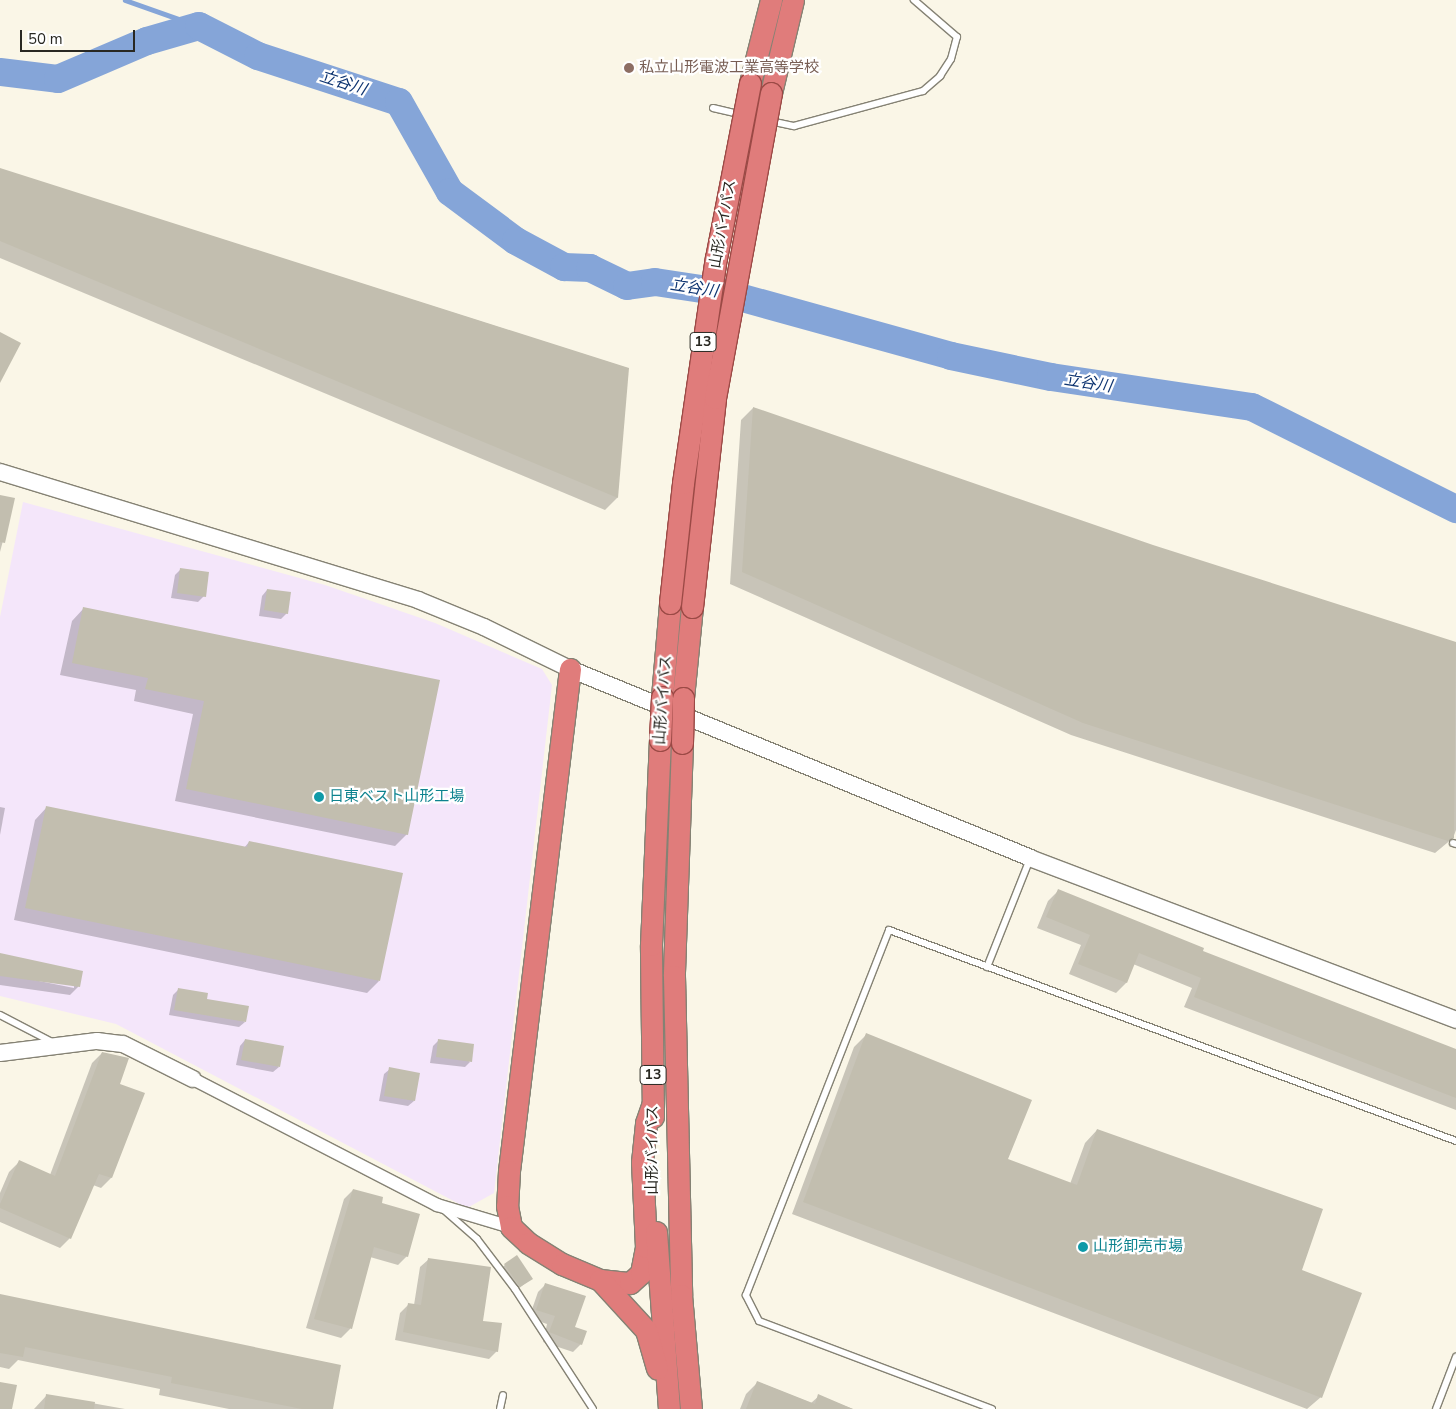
<!DOCTYPE html>
<meta charset="utf-8">
<style>
body{margin:0}
#map{position:relative;width:1456px;height:1409px;overflow:hidden;background:#faf6e7;font-family:"Nunito Sans","Noto Sans JP",sans-serif}
div>[style]{position:absolute}
[style*='--x']{left:calc(var(--x)*1px);top:calc(var(--y)*1px);width:calc(var(--w)*1px);rotate:calc(var(--a)*1deg)}
.industrial>*{inset:0;background:#f4e6fa}
.shadow>*{inset:0;background:#0003}
.stream>*{height:4.5px;margin:-2.25px;padding:0 2.25px;transform-origin:2.25px;border-radius:2.25px;background:#85a5d8}
.river>*{height:28px;margin:-14px;padding:0 14px;transform-origin:14px;border-radius:14px;background:#85a5d8}
.building>*{inset:0;background:#c2beaf}
.roads{filter:drop-shadow(1px 0 #858274) drop-shadow(-1px 0 #858274) drop-shadow(0 1px #858274) drop-shadow(0 -1px #858274)}
.service>*{height:6px;margin:-3px;padding:0 3px;transform-origin:3px;border-radius:3px;background:#fff}
.minor>*{height:12px;margin:-6px;padding:0 6px;transform-origin:6px;border-radius:6px;background:#fff}
.tertiary>*{height:16px;margin:-8px;padding:0 8px;transform-origin:8px;border-radius:8px;background:#fff}
.trunk>*{height:21px;margin:-10.5px;padding:0 10.5px;transform-origin:10.5px;border-radius:10.5px;background:#e07c7b}
.bridges{filter:drop-shadow(1px 0 #9b4a46) drop-shadow(-1px 0 #9b4a46) drop-shadow(0 1px #9b4a46) drop-shadow(0 -1px #9b4a46)}
.trunk-bridge>*{height:21px;margin:-10.5px;padding:0 10.5px;transform-origin:10.5px;border-radius:10.5px;background:#e07c7b}
.dots>*{width:14px;height:14px;translate:-50% -50%;box-sizing:border-box;border:2px solid #fff;border-radius:50%}
span{translate:-50% -50%;white-space:nowrap;text-align:center;line-height:1.15;-webkit-text-stroke:4.5px #fff;paint-order:stroke}
.shield-label span{padding:1px 4px;background:#fff;border:1px solid;border-radius:4px;-webkit-text-stroke-width:0}
.shield-label{font-size:14px;color:#292822;font-weight:700}
.education-label{font-size:15px;color:#785e54}
.left{translate:0 -50%;text-align:left}
.street-label{font-size:15px;color:#292822}
.culture-label{font-size:15px;color:#0d838f}
.water-label{font-size:16px;color:#103672;font-style:italic}
.scale{position:absolute;left:20px;top:30px;width:115px;height:22px;box-sizing:border-box;border:2px solid #292822;border-top:0;padding-left:6px;font-size:15px;line-height:18px;white-space:nowrap;color:#292822;-webkit-text-stroke:4px #fff;paint-order:stroke}
</style>
<div id="map">
<div class="industrial">
<div style="clip-path:polygon(23px 502px,325px 585px,435px 623px,542px 669px,552px 685px,494px 1193px,467px 1208px,116px 1024px,0 996px,0 617px)"></div>
</div>
<div class="shadow">
<div style="clip-path:polygon(0 169px,627px 368px,617px 498px,605px 510px,0 258px)"></div>
<div style="clip-path:polygon(753px 408px,1153px 547px,1456px 643px,1456px 830px,1453px 838px,1435px 853px,1071px 735px,730px 584px,741px 420px)"></div>
<div style="clip-path:polygon(0 496px,14px 499px,0 552px)"></div>
<div style="clip-path:polygon(181px 569px,204px 596px,198px 602px,171px 598px,175px 575px)"></div>
<div style="clip-path:polygon(267px 590px,287px 613px,281px 619px,259px 616px,262px 596px)"></div>
<div style="clip-path:polygon(84px 608px,407px 834px,395px 846px,175px 801px,193px 714px,134px 701px,136px 690px,60px 675px,72px 621px)"></div>
<div style="clip-path:polygon(0 807px,5px 808px,0 835px)"></div>
<div style="clip-path:polygon(47px 807px,244px 848px,249px 842px,379px 981px,367px 993px,14px 920px,35px 820px)"></div>
<div style="clip-path:polygon(1058px 891px,1201px 952px,1456px 1050px,1456px 1110px,1184px 1007px,1192px 988px,1133px 964px,1126px 983px,1116px 993px,1069px 974px,1081px 945px,1037px 928px,1048px 901px)"></div>
<div style="clip-path:polygon(evenodd,0 954px,81px 972px,78px 987px,70px 995px,0 985px,0 954px,29px 979px,74px 985px,74px 988px,29px 979px)"></div>
<div style="clip-path:polygon(179px 989px,245px 1022px,239px 1027px,169px 1015px,173px 995px)"></div>
<div style="clip-path:polygon(866px 1035px,1007px 1160px,1070px 1184px,1085px 1143px,1097px 1130px,1300px 1271px,1321px 1397px,1307px 1409px,792px 1214px,854px 1047px)"></div>
<div style="clip-path:polygon(245px 1040px,279px 1067px,273px 1072px,236px 1065px,240px 1046px)"></div>
<div style="clip-path:polygon(439px 1040px,470px 1062px,465px 1067px,430px 1063px,433px 1046px)"></div>
<div style="clip-path:polygon(102px 1053px,119px 1085px,143px 1094px,111px 1178px,101px 1188px,93px 1185px,70px 1238px,60px 1248px,0 1222px,0 1193px,9px 1172px,19px 1162px,50px 1175px,92px 1063px)"></div>
<div style="clip-path:polygon(390px 1069px,414px 1101px,408px 1106px,379px 1101px,384px 1074px)"></div>
<div style="clip-path:polygon(353px 1190px,380px 1204px,407px 1256px,398px 1265px,370px 1257px,350px 1329px,341px 1338px,306px 1328px,344px 1199px)"></div>
<div style="clip-path:polygon(429px 1259px,497px 1351px,489px 1359px,395px 1340px,400px 1313px,409px 1304px,414px 1305px,420px 1267px)"></div>
<div style="clip-path:polygon(505px 1265px,531px 1279px,514px 1292px,499px 1270px)"></div>
<div style="clip-path:polygon(546px 1284px,581px 1344px,573px 1352px,543px 1342px,547px 1324px,529px 1318px,538px 1292px)"></div>
<div style="clip-path:polygon(0 1297px,332px 1409px,229px 1409px,159px 1395px,160px 1389px,18px 1360px,9px 1369px,0 1367px)"></div>
<div style="clip-path:polygon(758px 1382px,811px 1403px,819px 1396px,853px 1409px,740px 1409px,746px 1394px)"></div>
<div style="clip-path:polygon(47px 1395px,125px 1409px,34px 1409px)"></div>
</div>
<div class="stream">
<div style="--x:125;--y:0;--w:78;--a:19.4"></div>
</div>
<div class="river">
<div style="--x:0;--y:72;--w:58;--a:6.9"></div>
<div style="--x:58;--y:79;--w:97;--a:-23.1"></div>
<div style="--x:147;--y:41;--w:54;--a:-16.1"></div>
<div style="--x:199;--y:26;--w:66;--a:27"></div>
<div style="--x:258;--y:56;--w:148;--a:18.1"></div>
<div style="--x:399;--y:102;--w:103;--a:60.5"></div>
<div style="--x:450;--y:192;--w:82;--a:36.6"></div>
<div style="--x:516;--y:241;--w:55;--a:28.4"></div>
<div style="--x:564;--y:267;--w:26;--a:2"></div>
<div style="--x:590;--y:268;--w:41;--a:25.9"></div>
<div style="--x:627;--y:286;--w:28;--a:-8"></div>
<div style="--x:655;--y:282;--w:67;--a:8.6"></div>
<div style="--x:721;--y:292;--w:239;--a:15.5"></div>
<div style="--x:951;--y:356;--w:102;--a:11.9"></div>
<div style="--x:1051;--y:377;--w:203;--a:8.5"></div>
<div style="--x:1252;--y:407;--w:228;--a:26.6"></div>
</div>
<div class="building">
<div style="clip-path:polygon(0 168px,629px 368px,618px 498px,0 241px)"></div>
<div style="clip-path:polygon(0 332px,21px 343px,0 383px)"></div>
<div style="clip-path:polygon(753px 407px,1153px 545px,1456px 642px,1454px 838px,1448px 841px,1083px 723px,742px 572px)"></div>
<div style="clip-path:polygon(0 495px,15px 498px,5px 543px,0 542px)"></div>
<div style="clip-path:polygon(180px 568px,209px 572px,206px 597px,177px 593px)"></div>
<div style="clip-path:polygon(267px 589px,291px 592px,288px 614px,264px 610px)"></div>
<div style="clip-path:polygon(83px 607px,440px 680px,408px 835px,186px 789px,204px 701px,145px 689px,148px 678px,72px 663px)"></div>
<div style="clip-path:polygon(46px 806px,247px 847px,249px 841px,403px 873px,380px 981px,25px 908px)"></div>
<div style="clip-path:polygon(1058px 889px,1204px 948px,1203px 951px,1456px 1049px,1456px 1098px,1194px 997px,1201px 978px,1139px 953px,1127px 983px,1078px 964px,1090px 935px,1046px 917px)"></div>
<div style="clip-path:polygon(0 953px,83px 971px,80px 987px,0 976px)"></div>
<div style="clip-path:polygon(178px 988px,208px 993px,207px 999px,249px 1006px,246px 1022px,174px 1010px)"></div>
<div style="clip-path:polygon(866px 1033px,1032px 1100px,1008px 1159px,1077px 1185px,1097px 1129px,1323px 1209px,1302px 1270px,1362px 1293px,1322px 1398px,803px 1202px)"></div>
<div style="clip-path:polygon(245px 1039px,284px 1046px,280px 1067px,241px 1060px)"></div>
<div style="clip-path:polygon(438px 1039px,474px 1044px,472px 1062px,436px 1057px)"></div>
<div style="clip-path:polygon(102px 1052px,129px 1058px,120px 1084px,145px 1093px,112px 1178px,99px 1174px,71px 1239px,0 1208px,0 1204px,19px 1160px,55px 1176px)"></div>
<div style="clip-path:polygon(389px 1067px,420px 1073px,415px 1101px,384px 1096px)"></div>
<div style="clip-path:polygon(353px 1189px,383px 1197px,382px 1203px,420px 1214px,408px 1257px,374px 1247px,352px 1329px,314px 1319px)"></div>
<div style="clip-path:polygon(517px 1255px,533px 1279px,520px 1287px,504px 1264px)"></div>
<div style="clip-path:polygon(428px 1258px,491px 1267px,483px 1321px,502px 1323px,498px 1352px,403px 1332px,408px 1303px,421px 1305px)"></div>
<div style="clip-path:polygon(545px 1283px,586px 1296px,575px 1327px,587px 1331px,582px 1345px,549px 1332px,555px 1316px,536px 1310px)"></div>
<div style="clip-path:polygon(0 1294px,341px 1365px,333px 1409px,302px 1409px,171px 1383px,172px 1377px,25px 1347px,23px 1357px,0 1353px)"></div>
<div style="clip-path:polygon(757px 1381px,815px 1404px,818px 1394px,853px 1409px,746px 1409px)"></div>
<div style="clip-path:polygon(0 1382px,17px 1385px,12px 1409px,0 1409px)"></div>
<div style="clip-path:polygon(46px 1394px,95px 1402px,94px 1409px,44px 1409px)"></div>
</div>
<div class="roads">
<div class="service">
<div style="--x:713;--y:108;--w:28;--a:13"></div>
<div style="--x:770;--y:121;--w:25;--a:12"></div>
<div style="--x:794;--y:126;--w:134;--a:-15.2"></div>
<div style="--x:923;--y:91;--w:23;--a:-41"></div>
<div style="--x:940;--y:76;--w:20;--a:-57"></div>
<div style="--x:951;--y:59;--w:23;--a:-75"></div>
<div style="--x:957;--y:37;--w:57;--a:-139.3"></div>
<div style="--x:1453;--y:843;--w:3;--a:18"></div>
<div style="--x:987;--y:967;--w:116;--a:-68.3"></div>
<div style="--x:0;--y:1015;--w:61;--a:27.4"></div>
<div style="--x:444;--y:1210;--w:44;--a:41.3"></div>
<div style="--x:477;--y:1239;--w:63;--a:52.8"></div>
<div style="--x:515;--y:1289;--w:143;--a:57"></div>
<div style="--x:500;--y:1409;--w:14;--a:-78"></div>
<div style="--x:992;--y:1409;--w:249;--a:-159.3"></div>
<div style="--x:759;--y:1321;--w:29;--a:-117"></div>
<div style="--x:746;--y:1295;--w:392;--a:-68.6"></div>
<div style="--x:889;--y:930;--w:605;--a:20.41"></div>
<div style="--x:1436;--y:1409;--w:56;--a:-69"></div>
</div>
<div class="minor">
<div style="--x:193;--y:1079;--w:275;--a:27.3"></div>
<div style="--x:437;--y:1205;--w:77;--a:16.6"></div>
</div>
<div class="tertiary">
<div style="--x:0;--y:472;--w:437;--a:17"></div>
<div style="--x:418;--y:600;--w:71;--a:22.2"></div>
<div style="--x:484;--y:627;--w:96;--a:26"></div>
<div style="--x:570;--y:669;--w:497;--a:22.3"></div>
<div style="--x:1030;--y:858;--w:456;--a:20.8"></div>
<div style="--x:0;--y:1053;--w:98;--a:-7.1"></div>
<div style="--x:97;--y:1041;--w:26;--a:7"></div>
<div style="--x:123;--y:1044;--w:78;--a:26.6"></div>
</div>
<div class="trunk">
<div style="--x:750;--y:83;--w:86;--a:-75.8"></div>
<div style="--x:771;--y:93;--w:96;--a:-76.7"></div>
<div style="--x:570;--y:669;--w:506;--a:96.93"></div>
<div style="--x:509;--y:1171;--w:35;--a:93"></div>
<div style="--x:507;--y:1206;--w:21;--a:79"></div>
<div style="--x:511;--y:1227;--w:23;--a:43"></div>
<div style="--x:528;--y:1243;--w:40;--a:32"></div>
<div style="--x:562;--y:1264;--w:41;--a:22.8"></div>
<div style="--x:600;--y:1280;--w:30;--a:6"></div>
<div style="--x:630;--y:1283;--w:15;--a:-42"></div>
<div style="--x:641;--y:1273;--w:26;--a:-79"></div>
<div style="--x:646;--y:1247;--w:85;--a:-92.7"></div>
<div style="--x:642;--y:1162;--w:39;--a:-84"></div>
<div style="--x:646;--y:1123;--w:21;--a:-71"></div>
<div style="--x:662;--y:697;--w:94;--a:-85.1"></div>
<div style="--x:683;--y:698;--w:91;--a:-84.4"></div>
<div style="--x:682;--y:743;--w:233;--a:92"></div>
<div style="--x:674;--y:976;--w:319;--a:88.7"></div>
<div style="--x:681;--y:1295;--w:114;--a:85"></div>
<div style="--x:653;--y:1117;--w:172;--a:-90.7"></div>
<div style="--x:651;--y:945;--w:205;--a:-87.5"></div>
<div style="--x:656;--y:1232;--w:177;--a:85.8"></div>
<div style="--x:600;--y:1280;--w:68;--a:47.4"></div>
<div style="--x:646;--y:1330;--w:40;--a:74"></div>
</div>
</div>
<div class="bridges">
<div class="trunk-bridge">
<div style="--x:670;--y:603;--w:121;--a:-83.8"></div>
<div style="--x:683;--y:483;--w:227;--a:-81.7"></div>
<div style="--x:716;--y:258;--w:178;--a:-79"></div>
<div style="--x:692;--y:607;--w:210;--a:-83.7"></div>
<div style="--x:715;--y:398;--w:310;--a:-79.6"></div>
<div style="--x:660;--y:740;--w:43;--a:-87.3"></div>
<div style="--x:682;--y:743;--w:45;--a:-88.7"></div>
</div>
</div>
<div class="dots">
<div style="left:629px;top:68px;background:#8d6e63"></div>
<div style="left:319px;top:797px;background:#0f9aa8"></div>
<div style="left:1083px;top:1247px;background:#0f9aa8"></div>
</div>
<div class="shield-label">
<span style="left:703px;top:342px">13</span>
<span style="left:653px;top:1075px">13</span>
</div>
<div class="education-label">
<span class="left" style="left:639px;top:68px">私立山形電波工業高等学校</span>
</div>
<div class="street-label">
<span style="left:723px;top:224px;rotate:-80deg">山形バイパス</span>
<span style="left:663px;top:700px;rotate:-86deg">山形バイパス</span>
<span style="left:653px;top:1150px;rotate:-90deg">山形バイパス</span>
</div>
<div class="culture-label">
<span class="left" style="left:329px;top:797px">日東ベスト山形工場</span>
<span class="left" style="left:1093px;top:1247px">山形卸売市場</span>
</div>
<div class="water-label">
<span style="left:343px;top:83px;rotate:18deg">立谷川</span>
<span style="left:694px;top:288px;rotate:9deg">立谷川</span>
<span style="left:1088px;top:383px;rotate:9deg">立谷川</span>
</div>
<div class="scale">50 m</div>
</div>
